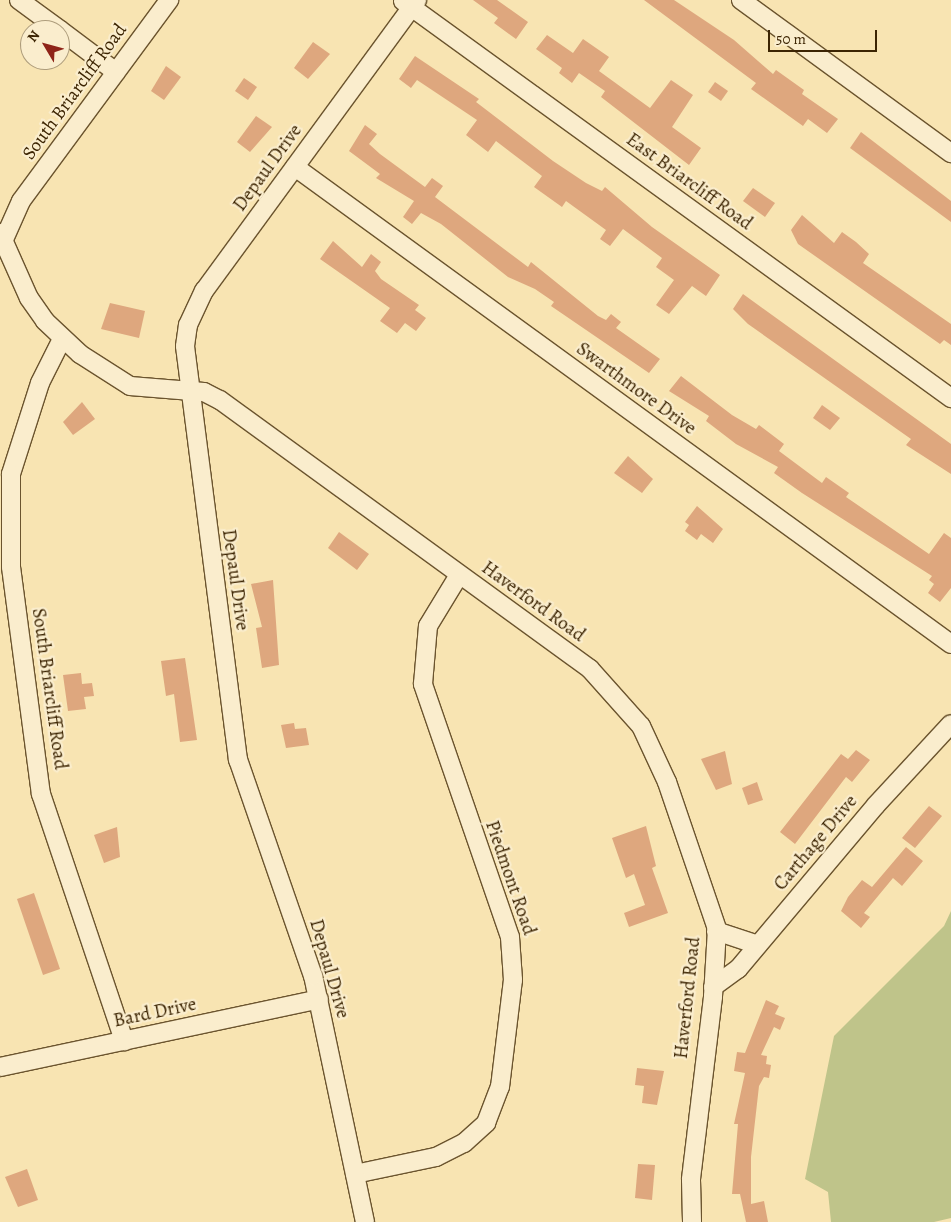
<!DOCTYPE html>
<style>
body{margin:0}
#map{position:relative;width:951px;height:1222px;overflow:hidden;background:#f8e4b2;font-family:Alegreya,serif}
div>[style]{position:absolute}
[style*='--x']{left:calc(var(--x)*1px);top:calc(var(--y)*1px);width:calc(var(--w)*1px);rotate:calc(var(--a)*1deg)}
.green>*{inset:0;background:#bfc48a}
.building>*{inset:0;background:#dea77e}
.roads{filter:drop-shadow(1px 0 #6b542e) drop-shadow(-1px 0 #6b542e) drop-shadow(0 1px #6b542e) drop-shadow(0 -1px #6b542e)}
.minor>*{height:18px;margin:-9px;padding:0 9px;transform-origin:9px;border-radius:9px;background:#faedcd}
span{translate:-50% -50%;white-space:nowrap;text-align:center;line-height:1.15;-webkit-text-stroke:4.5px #faedcd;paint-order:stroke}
.street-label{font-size:19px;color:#3c2402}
.north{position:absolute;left:20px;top:20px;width:50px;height:50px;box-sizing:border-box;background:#faedcd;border:1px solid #ae9d7c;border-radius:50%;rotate:307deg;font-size:14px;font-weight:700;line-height:20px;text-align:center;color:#3c2402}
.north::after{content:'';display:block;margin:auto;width:18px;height:22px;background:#8f2418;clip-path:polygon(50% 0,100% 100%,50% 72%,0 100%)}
.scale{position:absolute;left:768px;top:30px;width:109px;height:22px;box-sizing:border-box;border:2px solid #3c2402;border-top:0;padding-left:6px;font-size:15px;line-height:18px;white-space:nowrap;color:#3c2402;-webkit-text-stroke:4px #faedcd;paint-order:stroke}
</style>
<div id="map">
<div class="green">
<div style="clip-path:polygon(951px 911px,951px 1218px,934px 1222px,831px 1222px,828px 1192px,805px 1179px,834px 1036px,944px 926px)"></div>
</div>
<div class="building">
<div style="clip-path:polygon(473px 0,497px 0,528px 22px,516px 39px,494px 23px,498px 18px)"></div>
<div style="clip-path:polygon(644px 0,674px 0,734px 40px,773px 74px,776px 70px,804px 90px,802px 94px,838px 119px,827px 133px,808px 119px,803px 126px,751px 89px,756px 83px)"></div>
<div style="clip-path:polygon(547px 35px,573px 53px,583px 39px,609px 57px,599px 71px,650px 108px,671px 80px,693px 95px,672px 127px,701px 148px,689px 165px,601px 97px,605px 91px,579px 73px,572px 83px,559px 73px,562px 68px,536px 49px)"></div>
<div style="clip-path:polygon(313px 42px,330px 54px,308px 79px,294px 68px)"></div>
<div style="clip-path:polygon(415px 56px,479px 99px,476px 102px,553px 161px,586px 183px,602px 191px,605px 187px,652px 227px,720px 275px,706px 296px,692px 286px,669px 314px,656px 305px,674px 280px,656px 267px,662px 258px,623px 229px,610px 246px,600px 239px,606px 230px,566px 201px,562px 207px,534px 187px,542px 176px,496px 141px,488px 152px,466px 135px,477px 120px,417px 80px,411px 88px,399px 79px)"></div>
<div style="clip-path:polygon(166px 66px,181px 77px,164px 100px,151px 91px)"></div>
<div style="clip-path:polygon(244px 78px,257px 87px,248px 100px,235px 91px)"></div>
<div style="clip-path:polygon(715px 82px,728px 91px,721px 101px,708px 92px)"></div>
<div style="clip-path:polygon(256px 116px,272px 127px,250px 152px,237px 142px)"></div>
<div style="clip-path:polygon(365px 125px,377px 134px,369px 144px,380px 154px,425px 187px,432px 178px,443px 186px,435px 197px,528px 267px,531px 262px,598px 316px,606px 320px,611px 314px,621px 322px,616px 328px,660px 359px,649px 373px,551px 306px,554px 302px,535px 289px,508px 277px,441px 224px,421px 213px,412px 224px,403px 217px,414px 201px,376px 178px,380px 174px,349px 151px)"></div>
<div style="clip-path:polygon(861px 132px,951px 201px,951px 222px,850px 148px)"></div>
<div style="clip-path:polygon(753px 188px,775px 203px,765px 217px,743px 201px)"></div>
<div style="clip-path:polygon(802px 215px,834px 243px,842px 232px,856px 242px,869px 254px,863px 263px,951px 324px,951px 345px,944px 340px,940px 344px,798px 244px,791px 230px)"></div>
<div style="clip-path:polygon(333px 241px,362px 267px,371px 254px,381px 262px,375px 271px,381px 279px,419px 305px,415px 310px,426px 318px,416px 331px,405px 323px,397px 333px,380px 321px,390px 308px,320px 259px)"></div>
<div style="clip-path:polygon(743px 294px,951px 444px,951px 474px,906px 445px,911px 439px,748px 324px,733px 309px)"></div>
<div style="clip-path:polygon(110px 303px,145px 311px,139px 338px,101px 329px)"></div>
<div style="clip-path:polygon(681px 376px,732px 415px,756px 429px,759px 425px,784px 444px,779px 451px,822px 483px,826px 477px,849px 493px,846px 497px,929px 554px,944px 533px,951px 538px,951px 588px,940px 602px,928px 593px,934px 584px,929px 580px,932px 576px,802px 493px,774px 473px,778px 467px,736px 444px,706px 421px,709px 416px,669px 391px)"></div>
<div style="clip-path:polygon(82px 402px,95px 419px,73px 435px,63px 422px)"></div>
<div style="clip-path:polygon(822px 405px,840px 418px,830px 430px,813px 418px)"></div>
<div style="clip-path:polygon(628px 456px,653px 479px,642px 493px,614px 473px)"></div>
<div style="clip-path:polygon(697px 506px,723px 529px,713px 543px,701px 534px,697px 540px,685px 531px,689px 525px,685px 522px)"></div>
<div style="clip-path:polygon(339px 532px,369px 554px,357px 570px,328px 548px)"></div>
<div style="clip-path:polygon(273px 580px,279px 665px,262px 668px,256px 628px,262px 627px,251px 584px)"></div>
<div style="clip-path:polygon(185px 658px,197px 740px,180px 742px,174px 694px,166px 696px,161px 661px)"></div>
<div style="clip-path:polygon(81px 673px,82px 684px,92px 683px,94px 696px,84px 697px,86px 709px,68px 711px,63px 675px)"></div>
<div style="clip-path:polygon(294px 723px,295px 729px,306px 728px,309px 745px,286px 748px,281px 725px)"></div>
<div style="clip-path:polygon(856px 750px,870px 760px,852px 782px,846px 777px,795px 844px,780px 832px,841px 754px,848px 759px)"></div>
<div style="clip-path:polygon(725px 751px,732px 784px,716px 790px,701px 759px)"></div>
<div style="clip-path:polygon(757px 782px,763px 800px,748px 805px,742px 788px)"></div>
<div style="clip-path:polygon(929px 806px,942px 816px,915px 848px,902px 838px)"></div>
<div style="clip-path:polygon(646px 826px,656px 866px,652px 868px,668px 913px,629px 927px,624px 913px,645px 905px,634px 874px,626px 878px,612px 838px)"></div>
<div style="clip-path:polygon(117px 827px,120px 857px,104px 863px,94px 835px)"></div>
<div style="clip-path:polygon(906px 847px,923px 861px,902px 886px,893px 878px,864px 913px,870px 917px,861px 928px,841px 911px,848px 897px,862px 880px,872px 887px)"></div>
<div style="clip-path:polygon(34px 893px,60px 969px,43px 975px,17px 899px)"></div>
<div style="clip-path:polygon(766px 1000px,779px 1006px,775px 1014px,785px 1018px,780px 1030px,774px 1027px,761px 1055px,767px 1056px,766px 1064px,771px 1065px,769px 1078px,764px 1077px,759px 1086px,751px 1157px,751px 1204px,764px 1201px,768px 1222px,746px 1222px,740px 1194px,732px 1194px,738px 1124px,734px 1124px,745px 1073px,734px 1071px,737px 1052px,745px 1053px)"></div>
<div style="clip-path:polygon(637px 1068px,664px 1071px,657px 1105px,642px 1103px,644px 1086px,635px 1085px)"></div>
<div style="clip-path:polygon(638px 1164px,655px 1165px,652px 1200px,635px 1198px)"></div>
<div style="clip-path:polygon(27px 1169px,38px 1200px,18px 1207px,5px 1177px)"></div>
</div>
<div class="roads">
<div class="minor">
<div style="--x:19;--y:0;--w:51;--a:36.2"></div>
<div style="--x:741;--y:0;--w:260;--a:36.1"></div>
<div style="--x:403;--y:1;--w:677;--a:35.92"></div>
<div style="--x:60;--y:30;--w:70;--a:36.9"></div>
<div style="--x:295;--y:167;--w:811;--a:36.02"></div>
<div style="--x:0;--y:233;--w:71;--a:66"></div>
<div style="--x:29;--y:298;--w:28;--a:55"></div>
<div style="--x:45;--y:321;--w:48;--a:43.3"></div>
<div style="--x:80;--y:354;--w:59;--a:32.6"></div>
<div style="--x:130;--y:386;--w:74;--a:4.6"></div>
<div style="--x:204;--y:392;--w:18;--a:27"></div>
<div style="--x:220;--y:400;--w:457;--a:36"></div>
<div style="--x:590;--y:669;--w:76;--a:48.2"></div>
<div style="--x:641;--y:726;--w:62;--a:65.1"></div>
<div style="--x:667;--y:782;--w:155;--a:71.2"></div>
<div style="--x:717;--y:929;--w:68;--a:93.4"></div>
<div style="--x:713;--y:997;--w:184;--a:96.9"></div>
<div style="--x:691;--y:1180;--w:42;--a:88.6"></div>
<div style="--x:5;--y:237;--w:39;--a:-66"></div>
<div style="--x:21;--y:201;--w:250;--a:-53.6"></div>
<div style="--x:62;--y:339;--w:49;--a:116.6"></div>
<div style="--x:40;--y:383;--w:96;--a:107.7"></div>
<div style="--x:11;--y:474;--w:93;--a:90"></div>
<div style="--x:11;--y:567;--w:229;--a:82.5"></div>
<div style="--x:41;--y:794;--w:261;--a:71.4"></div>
<div style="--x:716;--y:931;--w:44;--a:18.4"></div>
<div style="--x:713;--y:987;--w:31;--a:-36"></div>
<div style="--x:738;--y:969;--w:214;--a:-49.9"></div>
<div style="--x:876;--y:805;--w:110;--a:-47.2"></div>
<div style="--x:0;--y:1067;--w:326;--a:-12"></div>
<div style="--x:355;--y:1174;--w:83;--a:-11.9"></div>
<div style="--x:436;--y:1157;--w:31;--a:-27"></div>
<div style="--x:464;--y:1143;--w:30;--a:-42"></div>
<div style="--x:486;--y:1123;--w:39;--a:-69"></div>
<div style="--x:500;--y:1087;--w:108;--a:-83.1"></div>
<div style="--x:513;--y:980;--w:43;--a:-94"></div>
<div style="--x:510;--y:937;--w:268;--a:-109"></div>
<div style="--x:423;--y:684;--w:58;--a:-85.1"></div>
<div style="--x:428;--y:626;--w:60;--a:-58.7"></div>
<div style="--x:365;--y:1222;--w:251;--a:-101.9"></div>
<div style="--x:313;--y:976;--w:229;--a:-109.1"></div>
<div style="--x:238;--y:760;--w:417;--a:-97.3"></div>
<div style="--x:185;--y:346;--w:21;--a:-82"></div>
<div style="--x:188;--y:325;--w:38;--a:-65"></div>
<div style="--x:204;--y:291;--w:361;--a:-53.8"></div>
</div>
</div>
<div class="street-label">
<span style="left:75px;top:92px;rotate:-54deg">South Briarcliff Road</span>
<span style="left:268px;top:168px;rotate:-54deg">Depaul Drive</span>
<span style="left:689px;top:182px;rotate:36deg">East Briarcliff Road</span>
<span style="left:636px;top:389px;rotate:36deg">Swarthmore Drive</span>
<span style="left:235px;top:580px;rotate:82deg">Depaul Drive</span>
<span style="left:533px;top:602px;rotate:36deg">Haverford Road</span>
<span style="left:49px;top:689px;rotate:82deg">South Briarcliff Road</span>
<span style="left:816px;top:843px;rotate:-50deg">Carthage Drive</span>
<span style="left:510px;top:878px;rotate:71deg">Piedmont Road</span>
<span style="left:329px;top:969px;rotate:74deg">Depaul Drive</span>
<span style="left:688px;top:998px;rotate:-84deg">Haverford Road</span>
<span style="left:155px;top:1013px;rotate:-12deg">Bard Drive</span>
</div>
<div class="north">N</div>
<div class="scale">50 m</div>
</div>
